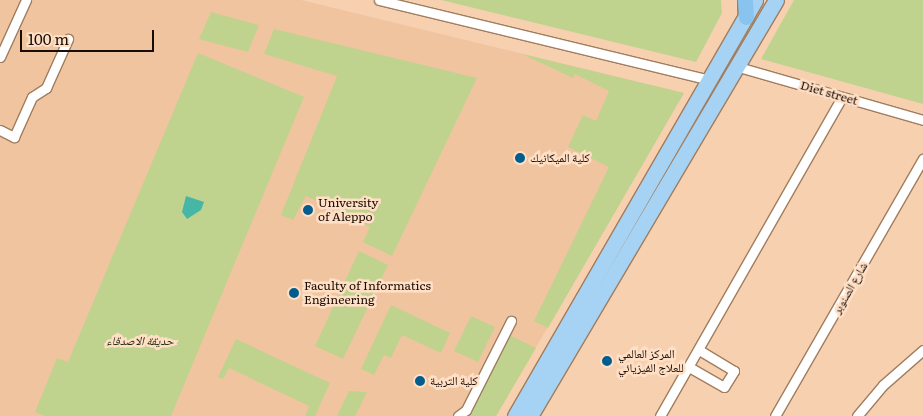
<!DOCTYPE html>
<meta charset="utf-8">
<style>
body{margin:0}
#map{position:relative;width:923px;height:416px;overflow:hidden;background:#f7d0b0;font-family:Literata,"Noto Naskh Arabic",serif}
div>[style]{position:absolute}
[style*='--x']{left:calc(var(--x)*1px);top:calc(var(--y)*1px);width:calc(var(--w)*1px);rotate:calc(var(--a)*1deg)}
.built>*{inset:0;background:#f0c49f}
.green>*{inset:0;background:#bfd38e}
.water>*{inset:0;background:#46b7a7}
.roads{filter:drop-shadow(1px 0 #a07d5f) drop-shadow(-1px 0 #a07d5f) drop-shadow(0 1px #a07d5f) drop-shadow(0 -1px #a07d5f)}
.minor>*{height:9px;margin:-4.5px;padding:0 4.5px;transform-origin:4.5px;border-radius:4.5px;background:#fff}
.primary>*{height:15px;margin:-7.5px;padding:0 7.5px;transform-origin:7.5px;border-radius:7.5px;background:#a6d3f3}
.trunk>*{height:15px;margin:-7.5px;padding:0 7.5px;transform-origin:7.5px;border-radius:7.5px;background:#88c4ef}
.dots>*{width:14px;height:14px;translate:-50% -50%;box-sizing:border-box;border:2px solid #ffdfc5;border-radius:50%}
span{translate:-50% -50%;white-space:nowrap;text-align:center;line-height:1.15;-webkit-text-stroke:5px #ffdfc5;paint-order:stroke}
.street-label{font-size:12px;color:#190c03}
.poi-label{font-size:12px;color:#190c03}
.left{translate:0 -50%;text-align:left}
.park-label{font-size:12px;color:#252d0c;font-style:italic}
.scale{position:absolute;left:20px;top:30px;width:134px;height:22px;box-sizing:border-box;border:2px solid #190c03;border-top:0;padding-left:6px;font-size:15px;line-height:18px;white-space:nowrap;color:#190c03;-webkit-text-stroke:4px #ffdfc5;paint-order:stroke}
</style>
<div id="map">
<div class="built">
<div style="clip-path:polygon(0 0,301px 0,684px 93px,496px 416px,0 416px)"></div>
</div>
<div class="green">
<div style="clip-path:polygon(441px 0,721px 0,722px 13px,696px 62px)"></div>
<div style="clip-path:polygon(794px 0,923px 0,923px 104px,761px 59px)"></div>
<div style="clip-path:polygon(211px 12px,259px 25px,248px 52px,199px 39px)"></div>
<div style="clip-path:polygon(274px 29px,477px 78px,392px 256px,363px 242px,370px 227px,306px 196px,293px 220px,281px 215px,337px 76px,264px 54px)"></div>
<div style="clip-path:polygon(198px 53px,304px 97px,171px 416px,45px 416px,35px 412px,57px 358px,68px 362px)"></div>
<div style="clip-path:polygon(522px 54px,684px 93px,548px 328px,534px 321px,609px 167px,568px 147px,583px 115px,596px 121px,609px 91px,575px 74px,573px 78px)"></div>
<div style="clip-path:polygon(359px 251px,388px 265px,343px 359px,315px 346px)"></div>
<div style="clip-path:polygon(391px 305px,450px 333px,441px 353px,402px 335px,391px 358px,384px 355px,374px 375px,361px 369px)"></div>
<div style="clip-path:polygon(471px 316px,495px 327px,478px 362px,454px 351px)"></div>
<div style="clip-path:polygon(509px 335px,536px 348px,496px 416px,469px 416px)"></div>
<div style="clip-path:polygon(236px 339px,330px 383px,315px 416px,305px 416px,309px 406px,229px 368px,223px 379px,218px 377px)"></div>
<div style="clip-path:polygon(349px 391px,367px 392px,355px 416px,337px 416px)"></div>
</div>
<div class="water">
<div style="clip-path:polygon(186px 196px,204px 202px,201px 210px,187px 219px,182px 212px)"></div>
</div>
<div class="roads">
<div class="minor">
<div style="--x:379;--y:0;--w:341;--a:13.6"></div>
<div style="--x:0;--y:57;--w:63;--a:-65.5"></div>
<div style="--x:735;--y:66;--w:196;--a:16"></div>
<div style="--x:0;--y:130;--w:16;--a:27"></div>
<div style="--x:14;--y:137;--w:44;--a:-65.8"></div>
<div style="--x:32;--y:97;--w:17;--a:-33"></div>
<div style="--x:46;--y:88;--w:54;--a:-65.8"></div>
<div style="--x:689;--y:367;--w:40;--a:29.7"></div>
<div style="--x:724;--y:387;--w:19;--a:-58"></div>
<div style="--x:734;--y:371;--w:41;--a:-149"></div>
<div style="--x:458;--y:416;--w:10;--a:-37"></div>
<div style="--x:466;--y:410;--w:100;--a:-63.2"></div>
<div style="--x:660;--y:416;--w:367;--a:-60.3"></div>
<div style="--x:775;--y:416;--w:297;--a:-60.1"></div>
<div style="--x:857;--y:416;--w:40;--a:-50"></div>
<div style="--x:883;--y:385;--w:53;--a:-41.2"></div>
</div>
<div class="primary">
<div style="--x:515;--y:416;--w:480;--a:-60"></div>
<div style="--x:530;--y:416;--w:483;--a:-59.4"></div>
</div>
<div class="trunk">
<div style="--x:745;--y:0;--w:17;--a:87"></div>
</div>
</div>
<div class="dots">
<div style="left:520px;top:158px;background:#015d8e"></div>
<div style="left:308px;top:210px;background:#015d8e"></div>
<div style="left:294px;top:293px;background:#015d8e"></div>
<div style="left:607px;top:361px;background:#015d8e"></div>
<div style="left:420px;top:381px;background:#015d8e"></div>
</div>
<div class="street-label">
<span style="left:829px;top:93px;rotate:16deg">Diet street</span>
<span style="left:850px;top:288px;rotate:-60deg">شارع الصنوبر</span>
</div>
<div class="poi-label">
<span class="left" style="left:530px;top:158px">كلية الميكانيك</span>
<span class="left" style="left:318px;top:210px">University<br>of Aleppo</span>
<span class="left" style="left:304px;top:293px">Faculty of Informatics<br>Engineering</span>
<span class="left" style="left:618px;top:361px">المركز العالمي<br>للعلاج الفيزيائي</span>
<span class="left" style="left:430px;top:381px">كلية التربية</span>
</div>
<div class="park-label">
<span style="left:140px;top:341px">حديقة الاصدقاء</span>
</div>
<div class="scale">100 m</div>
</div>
